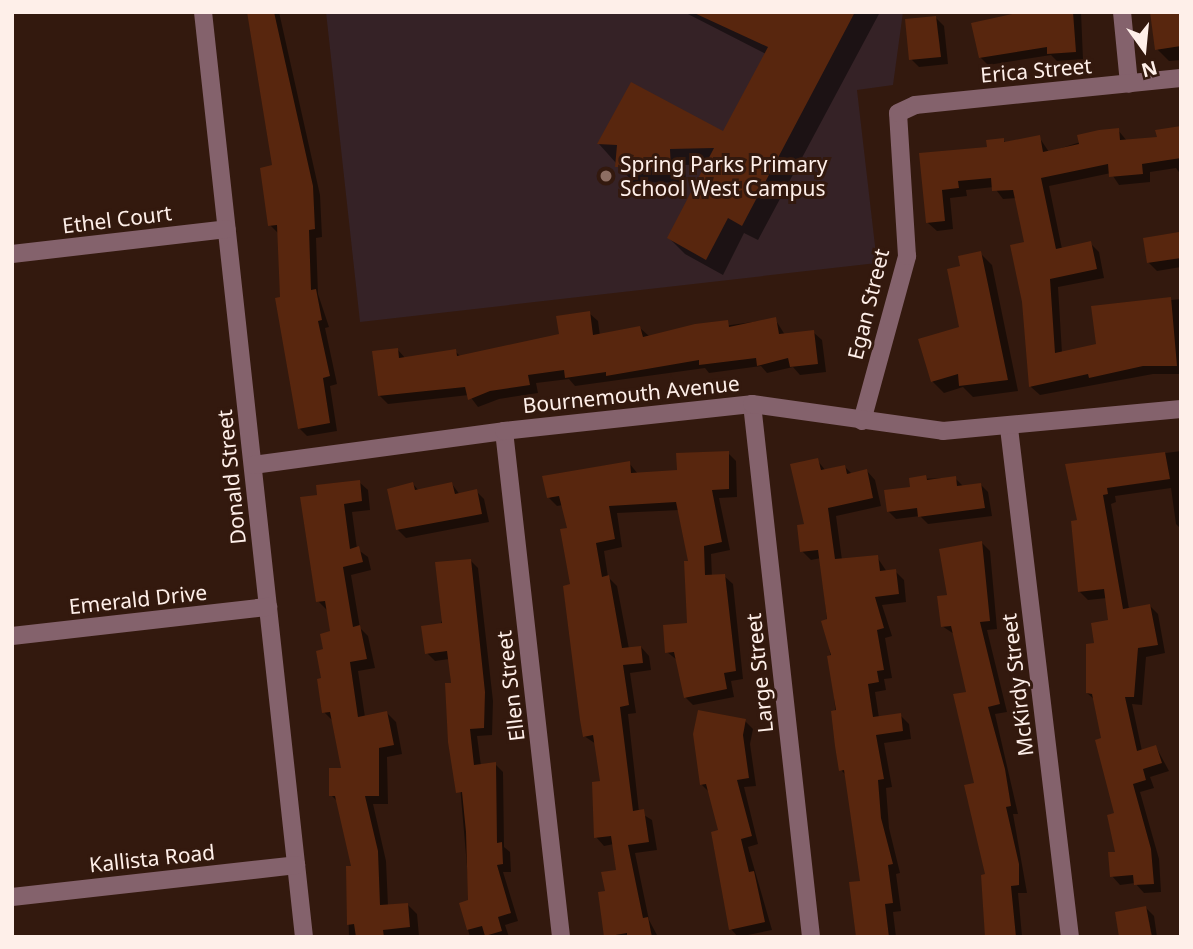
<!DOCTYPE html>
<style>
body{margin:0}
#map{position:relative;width:1193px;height:949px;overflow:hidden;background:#33190e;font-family:"Noto Sans",sans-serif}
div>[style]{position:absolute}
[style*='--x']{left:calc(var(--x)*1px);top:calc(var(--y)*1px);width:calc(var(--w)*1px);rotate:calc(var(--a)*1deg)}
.education>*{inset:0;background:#352226}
.shadow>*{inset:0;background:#0007}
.building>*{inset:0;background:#58260e}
.minor>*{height:18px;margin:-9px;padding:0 9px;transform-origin:9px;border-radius:9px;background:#84626c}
.dots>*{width:19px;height:19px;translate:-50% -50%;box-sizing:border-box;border:4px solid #33190e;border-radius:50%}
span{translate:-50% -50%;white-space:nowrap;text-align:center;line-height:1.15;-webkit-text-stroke:6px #33190e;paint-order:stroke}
.street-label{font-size:21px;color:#feefe9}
.poi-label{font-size:21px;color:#feefe9}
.left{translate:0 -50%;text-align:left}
.frame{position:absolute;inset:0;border:14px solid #feefe9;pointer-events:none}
.north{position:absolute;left:1109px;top:14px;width:70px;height:70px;-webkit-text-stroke:5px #33190e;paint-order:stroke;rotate:165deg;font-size:19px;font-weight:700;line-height:28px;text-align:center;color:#feefe9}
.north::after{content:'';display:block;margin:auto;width:24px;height:32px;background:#feefe9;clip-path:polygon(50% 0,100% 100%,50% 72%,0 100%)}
</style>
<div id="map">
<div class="education">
<div style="clip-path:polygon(326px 12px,903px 12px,893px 85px,857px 90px,877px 263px,360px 322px)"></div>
</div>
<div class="shadow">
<div style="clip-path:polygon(255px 12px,279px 12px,320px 195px,322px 237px,316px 238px,318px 294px,329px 327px,325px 328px,337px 384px,330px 386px,337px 431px,307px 436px,299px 428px,281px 298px,279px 234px,270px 225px,274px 166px)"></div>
<div style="clip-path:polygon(684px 12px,880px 12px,758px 240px,744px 233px,723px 275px,685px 254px,669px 238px,708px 164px,685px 165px,686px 183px,633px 182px,599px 144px,724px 133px,766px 54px)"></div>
<div style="clip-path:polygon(1029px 12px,1081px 12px,1083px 59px,1057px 61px,1051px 55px,988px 65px,980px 57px)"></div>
<div style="clip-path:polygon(1181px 12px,1181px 60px,1169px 61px,1157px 49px)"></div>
<div style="clip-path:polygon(936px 18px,944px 26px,948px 64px,919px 67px,911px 59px)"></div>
<div style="clip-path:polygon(1181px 128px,1181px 175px,1176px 168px,1150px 172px,1150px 182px,1119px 185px,1111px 173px,1049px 186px,1062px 249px,1090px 243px,1099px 252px,1104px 278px,1058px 287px,1062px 353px,1098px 345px,1093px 308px,1181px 299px,1181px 374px,1153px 374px,1040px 395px,1031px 387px,1024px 302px,1026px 244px,1017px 198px,1003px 199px,994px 187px,966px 190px,967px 196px,950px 198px,953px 229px,937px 231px,928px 223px,921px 154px,989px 149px,1003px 140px,1007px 144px,1039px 137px,1049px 152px,1118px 130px,1127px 141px,1159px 139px)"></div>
<div style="clip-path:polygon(1181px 235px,1181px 267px,1157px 271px,1148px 262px,1145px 240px)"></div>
<div style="clip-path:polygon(980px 253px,992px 265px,1018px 391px,973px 397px,963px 387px,944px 393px,932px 381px,961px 328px,962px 267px)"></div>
<div style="clip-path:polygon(589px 313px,598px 321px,600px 336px,640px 328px,649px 336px,775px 319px,785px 335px,813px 332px,822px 340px,826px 372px,800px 375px,793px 367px,767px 373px,761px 366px,709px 373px,705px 368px,575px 386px,569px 379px,536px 383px,538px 393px,499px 399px,478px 407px,469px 395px,388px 404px,379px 395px,398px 350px,406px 359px,455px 351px,461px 357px,561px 335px)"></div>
<div style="clip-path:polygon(1181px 451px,1181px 529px,1176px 524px,1171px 488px,1115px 496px,1116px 502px,1111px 504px,1129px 609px,1150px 606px,1158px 614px,1165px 653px,1146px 657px,1142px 705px,1132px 704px,1142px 751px,1156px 747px,1169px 771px,1150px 777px,1154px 788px,1140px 792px,1159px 859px,1161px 892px,1144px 893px,1135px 883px,1120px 885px,1112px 876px,1118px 853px,1116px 814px,1095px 700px,1087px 693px,1096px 644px,1109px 622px,1107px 598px,1088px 600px,1079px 591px,1079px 521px,1067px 466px)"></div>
<div style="clip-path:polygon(728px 453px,736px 461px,737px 497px,719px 498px,730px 550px,711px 554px,712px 577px,724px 576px,733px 584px,743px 679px,731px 681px,734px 697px,693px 705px,685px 697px,677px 660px,667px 652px,689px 625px,690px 563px,680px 510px,617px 513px,622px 547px,604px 551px,608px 577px,617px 586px,629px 649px,641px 647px,649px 656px,651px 670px,630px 673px,636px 713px,628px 714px,639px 812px,652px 820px,657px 850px,635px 853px,649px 920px,658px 937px,606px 937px,607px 893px,618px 871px,614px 844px,604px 846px,596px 837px,602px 782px,596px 744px,584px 736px,569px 529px,563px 505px,557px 506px,549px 498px,629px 463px,638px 474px,679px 472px)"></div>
<div style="clip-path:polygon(817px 460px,826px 471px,845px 467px,852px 474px,867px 471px,875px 480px,881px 506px,836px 516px,842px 560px,877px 557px,887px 572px,895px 571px,904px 580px,906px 602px,882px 605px,892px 636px,885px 638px,892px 678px,884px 679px,886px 690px,875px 692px,879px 718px,900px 715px,909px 724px,911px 739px,884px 743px,892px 787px,886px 788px,889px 828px,900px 873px,896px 874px,901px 911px,893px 912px,896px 937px,858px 937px,862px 882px,846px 775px,841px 770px,821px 558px,811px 560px,802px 551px)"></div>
<div style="clip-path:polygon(955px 478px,964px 487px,980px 484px,988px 492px,992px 516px,928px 524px,920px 516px,896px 519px,888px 511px,912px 488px,911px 479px)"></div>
<div style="clip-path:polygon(359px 482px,368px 490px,370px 510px,352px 512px,357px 549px,368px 557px,371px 570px,351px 575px,360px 628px,368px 636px,375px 668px,358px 671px,365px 717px,387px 713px,396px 722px,402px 754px,387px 757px,388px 804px,373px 804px,386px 861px,388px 906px,408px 905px,417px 914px,419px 936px,349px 937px,347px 868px,354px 867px,338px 802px,331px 795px,343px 770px,333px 721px,324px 712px,325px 650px,332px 633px,327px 610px,318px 601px,319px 496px)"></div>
<div style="clip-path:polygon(413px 484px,419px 491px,452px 484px,460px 495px,476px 491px,484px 499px,489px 522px,406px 538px,398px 530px)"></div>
<div style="clip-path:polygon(982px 543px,990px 551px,997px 629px,987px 630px,1007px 712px,995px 714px,1018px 814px,1013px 814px,1027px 893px,1018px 893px,1022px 936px,1027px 937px,986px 937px,987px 876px,968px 693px,954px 634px,942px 626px,949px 597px)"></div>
<div style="clip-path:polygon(470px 560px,478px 568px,493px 701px,492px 735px,477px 736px,481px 766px,495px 764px,503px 772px,504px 847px,510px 852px,511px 872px,503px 872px,518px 921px,505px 925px,509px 937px,470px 937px,461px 904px,470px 901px,449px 659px,435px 661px,427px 653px)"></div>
<div style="clip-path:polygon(745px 721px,753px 729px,750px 744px,756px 786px,744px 787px,758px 844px,748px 847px,772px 930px,738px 937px,731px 929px,720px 831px,709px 792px,701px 784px)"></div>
<div style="clip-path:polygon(1146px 908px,1154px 916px,1157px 937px,1120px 937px)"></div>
</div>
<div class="building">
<div style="clip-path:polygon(247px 12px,274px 12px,313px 186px,315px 229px,309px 230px,311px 290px,316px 289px,322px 320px,318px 321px,330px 376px,323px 378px,330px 423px,298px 429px,275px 298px,280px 297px,277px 225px,268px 226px,260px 168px,272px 165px)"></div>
<div style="clip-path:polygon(692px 12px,855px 12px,742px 226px,728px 218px,706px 260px,667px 238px,714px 148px,670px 149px,671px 168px,615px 167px,617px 145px,597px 144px,631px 82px,723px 131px,768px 47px)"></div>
<div style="clip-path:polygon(1021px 12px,1073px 12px,1076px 52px,1047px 54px,1047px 47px,979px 58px,971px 23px)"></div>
<div style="clip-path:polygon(1150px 12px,1181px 12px,1181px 46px,1155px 50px)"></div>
<div style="clip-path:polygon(936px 16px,941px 57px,909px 60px,905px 19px)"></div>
<div style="clip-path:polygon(1181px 126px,1181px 158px,1142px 164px,1143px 174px,1109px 177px,1108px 164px,1041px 178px,1056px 249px,1091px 241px,1097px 269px,1050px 279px,1055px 353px,1096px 344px,1091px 306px,1171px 297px,1177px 366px,1143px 366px,1089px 378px,1088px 374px,1029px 387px,1022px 302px,1010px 245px,1024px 242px,1013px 190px,992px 191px,991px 178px,958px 181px,959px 188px,942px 190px,945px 221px,926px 223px,919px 153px,987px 147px,986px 140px,1004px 138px,1004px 142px,1040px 135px,1043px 152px,1079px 144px,1077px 135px,1099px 130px,1119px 128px,1120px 140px,1157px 137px,1155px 130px)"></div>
<div style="clip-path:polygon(1179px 232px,1181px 258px,1147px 263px,1143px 238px)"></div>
<div style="clip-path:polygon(981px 251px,1008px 380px,959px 386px,958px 374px,931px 382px,918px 339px,959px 327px,947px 269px,960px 266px,958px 256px)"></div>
<div style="clip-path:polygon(590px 311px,593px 335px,640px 326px,643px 337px,695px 324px,728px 320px,729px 327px,776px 317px,779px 334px,814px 330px,818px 364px,790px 367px,788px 358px,757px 366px,756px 358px,699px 365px,699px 360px,606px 376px,606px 372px,565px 378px,564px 370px,528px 375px,530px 385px,490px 391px,468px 400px,465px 387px,378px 396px,372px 351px,398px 348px,399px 358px,456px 349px,457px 356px,559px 334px,556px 316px)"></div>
<div style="clip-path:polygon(729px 451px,729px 489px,712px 490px,722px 542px,704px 546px,705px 575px,725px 574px,736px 671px,724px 673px,727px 689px,684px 698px,674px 652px,665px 653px,663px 625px,687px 623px,684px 561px,688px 561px,676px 502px,609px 506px,615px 539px,596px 543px,602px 577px,609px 575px,622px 648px,641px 646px,643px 663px,623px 665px,629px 705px,620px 707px,633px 811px,644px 809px,649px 842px,628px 845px,643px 918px,648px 917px,652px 937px,627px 937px,627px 933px,604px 937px,598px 892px,605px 891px,601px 872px,616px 870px,611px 836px,594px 838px,592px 782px,600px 781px,593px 735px,583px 737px,580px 720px,563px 586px,570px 584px,560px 529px,567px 528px,559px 496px,547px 498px,542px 476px,630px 461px,631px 473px,677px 470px,676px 453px)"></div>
<div style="clip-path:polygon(1165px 452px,1170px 479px,1107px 488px,1108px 494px,1103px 495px,1123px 609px,1150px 604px,1158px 645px,1138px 648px,1134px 697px,1125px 697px,1137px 751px,1156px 745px,1162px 763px,1143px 769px,1146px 780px,1133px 784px,1151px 849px,1154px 884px,1134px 885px,1133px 875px,1110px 877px,1108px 852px,1115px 852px,1107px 815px,1114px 813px,1095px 740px,1101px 738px,1092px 694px,1086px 693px,1086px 644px,1094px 643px,1091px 623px,1108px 620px,1104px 589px,1078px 592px,1071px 521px,1077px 520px,1065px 464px)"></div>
<div style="clip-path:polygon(818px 458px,821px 470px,845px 465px,847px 474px,867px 469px,873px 498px,828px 508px,835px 559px,878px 555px,880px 571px,896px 569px,899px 594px,875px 597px,884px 628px,877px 630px,884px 670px,877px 671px,879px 682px,868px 684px,873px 717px,901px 713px,903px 731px,876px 735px,884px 779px,878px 780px,881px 818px,893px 864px,888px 865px,893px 903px,885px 904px,889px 937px,856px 937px,849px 882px,860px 881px,844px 770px,839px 771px,835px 746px,831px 711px,836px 710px,827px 656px,831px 655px,821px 621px,827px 619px,818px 550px,800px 552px,797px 525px,804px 524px,790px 464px)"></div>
<div style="clip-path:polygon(926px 475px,927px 480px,956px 476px,957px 486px,981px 483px,985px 508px,918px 517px,917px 508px,887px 512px,884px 490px,910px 487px,909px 478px)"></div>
<div style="clip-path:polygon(360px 480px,362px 501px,344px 504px,350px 549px,359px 546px,363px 562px,343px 567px,353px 627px,360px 625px,367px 659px,350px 662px,358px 717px,387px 711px,394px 745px,379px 748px,379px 796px,365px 796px,378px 851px,380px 905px,408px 903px,410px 927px,383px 930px,384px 937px,356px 937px,354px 924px,347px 925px,346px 866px,351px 866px,335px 796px,329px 796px,329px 768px,341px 768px,330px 712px,322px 713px,317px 679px,321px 678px,316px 651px,323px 649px,320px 634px,330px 631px,325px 601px,316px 602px,300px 497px,317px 495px,316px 485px)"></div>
<div style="clip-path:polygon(413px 482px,415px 490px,452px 482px,455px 494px,477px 489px,482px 514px,396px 530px,387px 489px)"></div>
<div style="clip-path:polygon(982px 541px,990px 621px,980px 622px,1000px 704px,988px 707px,1005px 769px,1011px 806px,1006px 807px,1019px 864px,1019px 885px,1011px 886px,1016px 937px,985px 937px,981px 875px,985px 874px,964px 785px,974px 783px,953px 694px,966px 692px,951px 626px,941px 627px,937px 596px,947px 595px,939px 549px)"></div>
<div style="clip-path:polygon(471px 559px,485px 692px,484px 728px,470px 729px,474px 765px,496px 762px,497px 843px,502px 842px,503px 864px,497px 865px,511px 913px,498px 917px,502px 931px,485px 936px,482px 926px,467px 930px,459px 903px,468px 900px,466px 832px,462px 792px,456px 793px,448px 742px,445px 683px,451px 683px,447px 651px,425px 654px,421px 626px,442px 623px,435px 562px)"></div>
<div style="clip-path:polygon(698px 710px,746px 719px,743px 735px,749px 778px,737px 780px,752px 836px,741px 839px,749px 872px,754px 871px,765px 922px,729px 930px,711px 832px,718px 830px,706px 784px,700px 785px,693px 734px)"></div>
<div style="clip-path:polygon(1146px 906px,1152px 937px,1119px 937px,1115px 912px)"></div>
</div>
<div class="minor">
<div style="--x:203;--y:12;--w:930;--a:83.77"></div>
<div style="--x:1122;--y:12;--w:72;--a:84.4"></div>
<div style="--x:12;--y:254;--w:216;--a:-6.6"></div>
<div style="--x:752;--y:404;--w:536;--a:83.68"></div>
<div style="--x:862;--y:421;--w:171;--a:-74.7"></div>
<div style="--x:907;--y:256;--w:143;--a:-93.6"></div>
<div style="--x:898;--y:113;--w:19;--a:-25"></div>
<div style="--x:915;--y:105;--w:267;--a:-5.8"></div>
<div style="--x:1009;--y:428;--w:513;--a:83.17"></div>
<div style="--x:504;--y:431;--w:509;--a:83.57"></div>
<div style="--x:253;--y:465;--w:253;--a:-7.7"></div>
<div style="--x:504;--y:431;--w:249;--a:-6.2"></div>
<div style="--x:752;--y:404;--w:193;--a:8"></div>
<div style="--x:943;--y:431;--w:239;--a:-5.3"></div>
<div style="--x:12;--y:636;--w:258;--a:-6.5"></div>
<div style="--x:12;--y:897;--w:286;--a:-6.4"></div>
</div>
<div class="dots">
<div style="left:606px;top:176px;background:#8d6e63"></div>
</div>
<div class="street-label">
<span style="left:1036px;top:70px;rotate:-5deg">Erica Street</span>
<span style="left:117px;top:219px;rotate:-7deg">Ethel Court</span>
<span style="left:868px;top:304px;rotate:-76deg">Egan Street</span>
<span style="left:631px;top:394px;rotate:-6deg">Bournemouth Avenue</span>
<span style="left:231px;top:477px;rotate:-96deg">Donald Street</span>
<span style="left:138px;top:599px;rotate:-6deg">Emerald Drive</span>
<span style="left:759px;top:673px;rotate:-96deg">Large Street</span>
<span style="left:1017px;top:685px;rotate:-97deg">McKirdy Street</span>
<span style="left:510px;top:686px;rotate:-97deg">Ellen Street</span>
<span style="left:152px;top:858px;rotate:-6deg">Kallista Road</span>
</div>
<div class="poi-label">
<span class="left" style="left:620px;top:176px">Spring Parks Primary<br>School West Campus</span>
</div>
<div class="frame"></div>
<div class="north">N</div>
</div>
